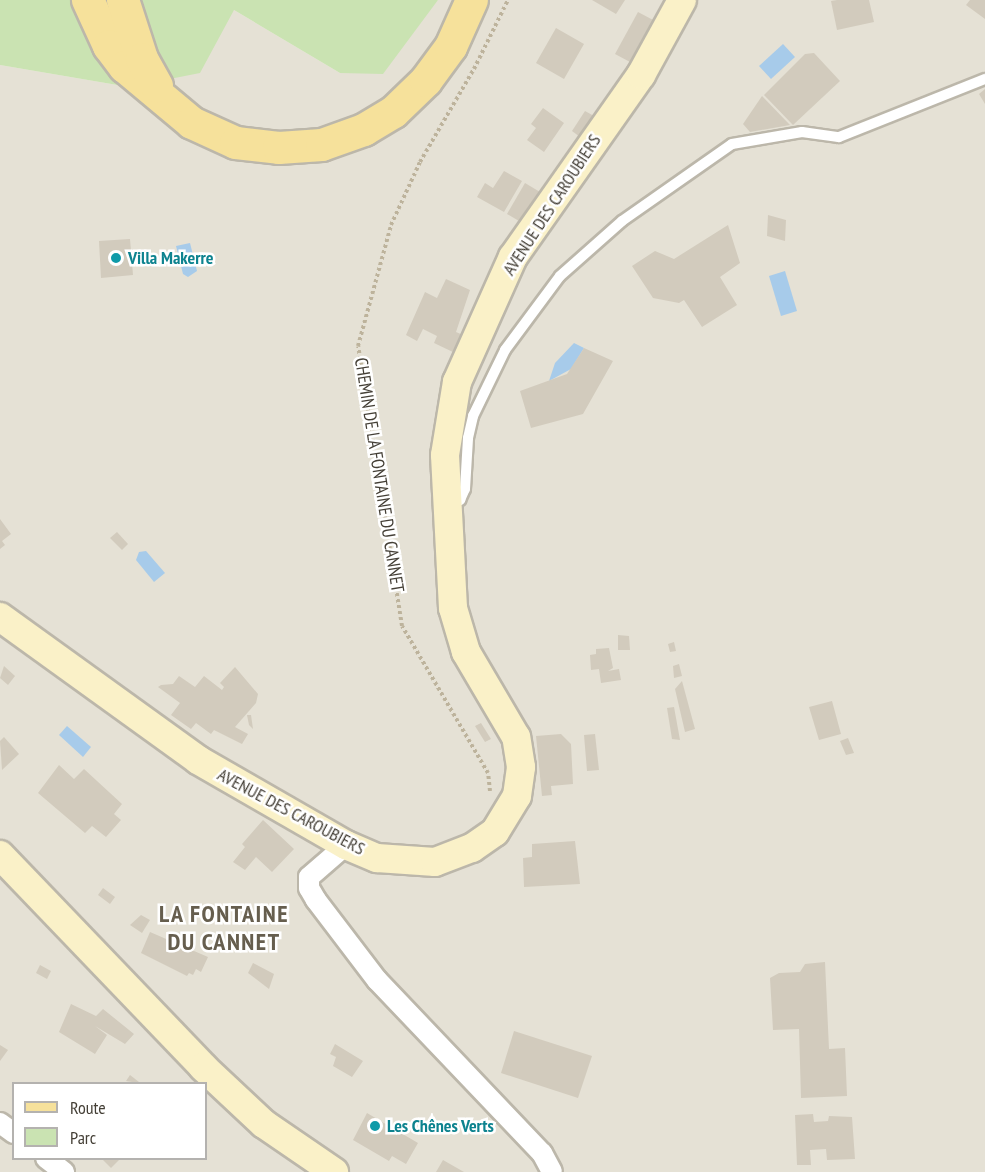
<!DOCTYPE html>
<meta charset="utf-8">
<style>
body{margin:0}
#map{position:relative;width:985px;height:1172px;overflow:hidden;background:#f2efe6;font-family:"PT Sans Narrow",sans-serif}
div>[style]{position:absolute}
[style*='--x']{left:calc(var(--x)*1px);top:calc(var(--y)*1px);width:calc(var(--w)*1px);rotate:calc(var(--a)*1deg)}
.residential>*{inset:0;background:#e5e1d5}
.green>*{inset:0;background:#cae3b2}
.water>*{inset:0;background:#a7cbea}
.building>*{inset:0;background:#d2cbbd}
.path>*{height:4px;margin-top:-2px;transform-origin:0;background:repeating-linear-gradient(90deg,#bdb39c 0 3px,transparent 0 6px)}
.roads{filter:drop-shadow(2px 0 #bcb7aa) drop-shadow(-2px 0 #bcb7aa) drop-shadow(0 2px #bcb7aa) drop-shadow(0 -2px #bcb7aa)}
.lane>*{height:10px;margin:-5px;padding:0 5px;transform-origin:5px;border-radius:5px;background:#fff}
.street>*{height:20px;margin:-10px;padding:0 10px;transform-origin:10px;border-radius:10px;background:#fff}
.secondary>*{height:28px;margin:-14px;padding:0 14px;transform-origin:14px;border-radius:14px;background:#faf1c8}
.primary>*{height:32px;margin:-16px;padding:0 16px;transform-origin:16px;border-radius:16px;background:#f6e19b}
.dots>*{width:16px;height:16px;translate:-50% -50%;box-sizing:border-box;border:3px solid #fff;border-radius:50%}
span{translate:-50% -50%;white-space:nowrap;text-align:center;line-height:1.15;-webkit-text-stroke:5px #fff;paint-order:stroke}
.street-label{font-size:18px;color:#443f36}
.culture-label{font-size:18px;color:#0d838f;font-weight:700}
.left{translate:0 -50%;text-align:left}
.district-label{font-size:24px;color:#665e4e;font-weight:700;letter-spacing:1.5px}
.legend{position:absolute;left:12px;top:1082px;width:195px;height:78px;box-sizing:border-box;background:#fff;border:2px solid #b4b2af;margin:0;padding:8px 10px;list-style:none;font-size:18px;color:#443f36}
.legend li{display:flex;align-items:center;gap:12px;height:30px}
.legend b{width:30px;border:2px solid #b4b2af}
</style>
<div id="map">
<div class="residential">
<div style="clip-path:polygon(evenodd,438px 0,985px 0,985px 1172px,0 1172px,0 65px,129px 87px,234px 10px,340px 73px,438px 0,14px 1084px,206px 1084px,206px 1158px,14px 1158px,14px 1084px)"></div>
</div>
<div class="green">
<div style="clip-path:polygon(0 0,438px 0,383px 74px,340px 73px,234px 10px,200px 73px,129px 87px,0 65px)"></div>
</div>
<div class="water">
<div style="clip-path:polygon(783px 44px,795px 57px,771px 79px,759px 66px)"></div>
<div style="clip-path:polygon(190px 243px,197px 271px,188px 277px,183px 274px,176px 246px)"></div>
<div style="clip-path:polygon(785px 271px,797px 311px,781px 316px,769px 276px)"></div>
<div style="clip-path:polygon(574px 343px,584px 348px,571px 369px,549px 381px,555px 363px)"></div>
<div style="clip-path:polygon(146px 551px,165px 573px,154px 582px,136px 560px,139px 552px)"></div>
<div style="clip-path:polygon(67px 726px,91px 747px,83px 757px,59px 735px)"></div>
</div>
<div class="building">
<div style="clip-path:polygon(592px 0,625px 0,616px 14px)"></div>
<div style="clip-path:polygon(837px 0,869px 0,874px 22px,837px 30px,831px 1px)"></div>
<div style="clip-path:polygon(970px 0,985px 0,985px 19px,966px 5px)"></div>
<div style="clip-path:polygon(638px 12px,655px 21px,630px 62px,615px 54px)"></div>
<div style="clip-path:polygon(556px 28px,584px 44px,564px 79px,536px 63px)"></div>
<div style="clip-path:polygon(814px 53px,840px 81px,793px 125px,764px 95px,805px 54px)"></div>
<div style="clip-path:polygon(985px 89px,985px 104px,979px 94px)"></div>
<div style="clip-path:polygon(762px 96px,790px 125px,750px 132px,743px 124px)"></div>
<div style="clip-path:polygon(543px 108px,564px 123px,544px 152px,527px 140px,536px 128px,531px 124px)"></div>
<div style="clip-path:polygon(585px 111px,594px 116px,580px 137px,572px 131px)"></div>
<div style="clip-path:polygon(504px 171px,522px 181px,504px 212px,477px 197px,485px 183px,493px 188px)"></div>
<div style="clip-path:polygon(525px 183px,540px 192px,519px 221px,507px 214px)"></div>
<div style="clip-path:polygon(768px 215px,786px 220px,785px 241px,767px 236px)"></div>
<div style="clip-path:polygon(728px 225px,740px 263px,720px 277px,737px 305px,702px 327px,684px 300px,679px 303px,653px 298px,632px 266px,655px 251px,674px 259px)"></div>
<div style="clip-path:polygon(130px 239px,133px 275px,101px 278px,99px 241px)"></div>
<div style="clip-path:polygon(446px 279px,470px 290px,456px 332px,463px 335px,455px 353px,434px 343px,437px 336px,423px 329px,417px 341px,406px 335px,425px 292px,437px 298px)"></div>
<div style="clip-path:polygon(584px 348px,613px 361px,583px 414px,531px 428px,520px 391px,567px 374px)"></div>
<div style="clip-path:polygon(0 519px,11px 534px,2px 541px,5px 545px,0 549px)"></div>
<div style="clip-path:polygon(117px 532px,128px 544px,122px 550px,110px 538px)"></div>
<div style="clip-path:polygon(618px 635px,629px 636px,630px 650px,618px 650px)"></div>
<div style="clip-path:polygon(674px 642px,676px 651px,670px 652px,668px 644px)"></div>
<div style="clip-path:polygon(609px 648px,613px 668px,608px 671px,619px 669px,621px 680px,601px 683px,599px 669px,591px 670px,590px 655px,596px 654px,596px 649px)"></div>
<div style="clip-path:polygon(679px 664px,682px 676px,674px 678px,673px 666px)"></div>
<div style="clip-path:polygon(4px 666px,15px 676px,8px 685px,0 678px)"></div>
<div style="clip-path:polygon(235px 667px,258px 694px,256px 703px,235px 727px,248px 734px,242px 744px,214px 730px,211px 734px,196px 723px,191px 729px,171px 715px,180px 703px,158px 687px,161px 685px,173px 684px,179px 676px,195px 687px,204px 676px,222px 690px,224px 687px,220px 683px)"></div>
<div style="clip-path:polygon(682px 681px,695px 729px,685px 732px,675px 689px)"></div>
<div style="clip-path:polygon(832px 701px,841px 734px,819px 740px,809px 707px)"></div>
<div style="clip-path:polygon(674px 707px,680px 740px,672px 739px,667px 708px)"></div>
<div style="clip-path:polygon(247px 715px,251px 715px,253px 729px,249px 725px)"></div>
<div style="clip-path:polygon(481px 723px,491px 739px,485px 742px,475px 726px)"></div>
<div style="clip-path:polygon(561px 734px,571px 744px,573px 784px,551px 786px,552px 795px,542px 796px,536px 736px)"></div>
<div style="clip-path:polygon(595px 734px,599px 770px,587px 771px,584px 735px)"></div>
<div style="clip-path:polygon(4px 737px,19px 754px,2px 770px,0 741px)"></div>
<div style="clip-path:polygon(848px 738px,854px 753px,846px 755px,840px 741px)"></div>
<div style="clip-path:polygon(59px 765px,74px 779px,84px 769px,122px 804px,114px 814px,121px 820px,106px 837px,92px 826px,85px 833px,38px 793px)"></div>
<div style="clip-path:polygon(263px 820px,294px 849px,272px 872px,256px 857px,245px 870px,233px 862px,245px 847px,242px 844px)"></div>
<div style="clip-path:polygon(575px 841px,580px 884px,524px 887px,523px 858px,532px 857px,532px 844px)"></div>
<div style="clip-path:polygon(103px 888px,115px 897px,110px 904px,98px 895px)"></div>
<div style="clip-path:polygon(141px 915px,150px 920px,142px 933px,130px 925px)"></div>
<div style="clip-path:polygon(150px 932px,208px 957px,201px 972px,196px 969px,193px 975px,189px 973px,187px 976px,141px 953px)"></div>
<div style="clip-path:polygon(825px 962px,829px 1049px,845px 1048px,847px 1096px,801px 1098px,799px 1029px,773px 1030px,770px 978px,779px 973px,800px 972px,805px 964px)"></div>
<div style="clip-path:polygon(253px 963px,274px 974px,269px 989px,248px 973px)"></div>
<div style="clip-path:polygon(40px 965px,51px 971px,47px 979px,36px 973px)"></div>
<div style="clip-path:polygon(71px 1004px,96px 1016px,103px 1009px,134px 1034px,125px 1044px,95px 1026px,107px 1035px,95px 1054px,59px 1032px)"></div>
<div style="clip-path:polygon(514px 1031px,592px 1056px,578px 1098px,501px 1073px)"></div>
<div style="clip-path:polygon(335px 1044px,363px 1061px,352px 1077px,333px 1066px,336px 1057px,330px 1054px)"></div>
<div style="clip-path:polygon(0 1045px,8px 1050px,0 1061px)"></div>
<div style="clip-path:polygon(130px 1075px,139px 1082px,138px 1083px,126px 1081px)"></div>
<div style="clip-path:polygon(367px 1113px,418px 1143px,406px 1164px,392px 1156px,389px 1161px,353px 1140px)"></div>
<div style="clip-path:polygon(813px 1114px,814px 1122px,828px 1121px,829px 1116px,852px 1117px,855px 1159px,827px 1160px,826px 1149px,810px 1150px,811px 1165px,797px 1165px,795px 1115px)"></div>
<div style="clip-path:polygon(101px 1158px,121px 1158px,111px 1168px)"></div>
<div style="clip-path:polygon(443px 1160px,464px 1172px,436px 1172px)"></div>
</div>
<div class="path">
<div style="--x:490;--y:791;--w:18;--a:-96"></div>
<div style="--x:488;--y:773;--w:170;--a:-120.3"></div>
<div style="--x:402;--y:626;--w:283;--a:-98.9"></div>
<div style="--x:358;--y:346;--w:125;--a:-74.7"></div>
<div style="--x:391;--y:225;--w:69;--a:-65.3"></div>
<div style="--x:420;--y:162;--w:108;--a:-59.9"></div>
<div style="--x:474;--y:69;--w:77;--a:-63.8"></div>
</div>
<div class="roads">
<div class="lane">
<div style="--x:452;--y:503;--w:9;--a:-21"></div>
<div style="--x:460;--y:500;--w:12;--a:-66"></div>
<div style="--x:465;--y:489;--w:51;--a:-86.6"></div>
<div style="--x:468;--y:438;--w:23;--a:-77"></div>
<div style="--x:473;--y:416;--w:73;--a:-64.1"></div>
<div style="--x:505;--y:350;--w:92;--a:-53.4"></div>
<div style="--x:560;--y:276;--w:83;--a:-41.6"></div>
<div style="--x:622;--y:221;--w:134;--a:-35"></div>
<div style="--x:732;--y:144;--w:71;--a:-9.7"></div>
<div style="--x:802;--y:132;--w:37;--a:8"></div>
<div style="--x:839;--y:137;--w:157;--a:-21.7"></div>
</div>
<div class="street">
<div style="--x:346;--y:845;--w:49;--a:139.1"></div>
<div style="--x:309;--y:877;--w:11;--a:90"></div>
<div style="--x:309;--y:888;--w:14;--a:60"></div>
<div style="--x:316;--y:900;--w:101;--a:52.7"></div>
<div style="--x:377;--y:980;--w:239;--a:46.4"></div>
<div style="--x:542;--y:1153;--w:21;--a:62"></div>
<div style="--x:0;--y:1123;--w:17;--a:36"></div>
<div style="--x:46;--y:1158;--w:23;--a:38"></div>
</div>
<div class="secondary">
<div style="--x:0;--y:617;--w:244;--a:35.8"></div>
<div style="--x:198;--y:760;--w:171;--a:29.9"></div>
<div style="--x:346;--y:845;--w:34;--a:23"></div>
<div style="--x:377;--y:858;--w:58;--a:3.9"></div>
<div style="--x:435;--y:862;--w:40;--a:-21"></div>
<div style="--x:472;--y:848;--w:28;--a:-35"></div>
<div style="--x:495;--y:832;--w:42;--a:-58.6"></div>
<div style="--x:517;--y:796;--w:29;--a:-82"></div>
<div style="--x:521;--y:767;--w:30;--a:-99"></div>
<div style="--x:516;--y:737;--w:99;--a:-120.5"></div>
<div style="--x:466;--y:652;--w:46;--a:-106.5"></div>
<div style="--x:453;--y:608;--w:153;--a:-93"></div>
<div style="--x:445;--y:455;--w:74;--a:-80.7"></div>
<div style="--x:457;--y:382;--w:137;--a:-65.9"></div>
<div style="--x:513;--y:257;--w:223;--a:-54.9"></div>
<div style="--x:641;--y:75;--w:85;--a:-61.3"></div>
<div style="--x:0;--y:855;--w:294;--a:46.2"></div>
<div style="--x:203;--y:1067;--w:83;--a:43.1"></div>
<div style="--x:264;--y:1124;--w:85;--a:34.4"></div>
</div>
<div class="primary">
<div style="--x:88;--y:0;--w:51;--a:65.5"></div>
<div style="--x:109;--y:46;--w:26;--a:53"></div>
<div style="--x:125;--y:67;--w:87;--a:39.9"></div>
<div style="--x:192;--y:123;--w:48;--a:24.4"></div>
<div style="--x:236;--y:143;--w:43;--a:6.6"></div>
<div style="--x:279;--y:148;--w:43;--a:-4"></div>
<div style="--x:322;--y:145;--w:45;--a:-19.7"></div>
<div style="--x:364;--y:130;--w:35;--a:-31"></div>
<div style="--x:394;--y:112;--w:45;--a:-44.1"></div>
<div style="--x:426;--y:81;--w:42;--a:-53.7"></div>
<div style="--x:451;--y:47;--w:51;--a:-65.9"></div>
<div style="--x:123;--y:0;--w:62;--a:72.1"></div>
<div style="--x:142;--y:59;--w:31;--a:61"></div>
</div>
</div>
<div class="dots">
<div style="left:116px;top:258px;background:#0f9aa8"></div>
<div style="left:375px;top:1126px;background:#0f9aa8"></div>
</div>
<div class="street-label">
<span style="left:552px;top:205px;rotate:-57deg">AVENUE DES CAROUBIERS</span>
<span style="left:379px;top:475px;rotate:81deg">CHEMIN DE LA FONTAINE DU CANNET</span>
<span style="left:291px;top:812px;rotate:28deg">AVENUE DES CAROUBIERS</span>
</div>
<div class="culture-label">
<span class="left" style="left:128px;top:258px">Villa Makerre</span>
<span class="left" style="left:387px;top:1126px">Les Chênes Verts</span>
</div>
<div class="district-label">
<span style="left:224px;top:928px">LA FONTAINE<br>DU CANNET</span>
</div>
<ul class="legend">
<li><b style="height:8px;background:#f6e19b"></b>Route</li>
<li><b style="height:16px;background:#cae3b2"></b>Parc</li>
</ul>
</div>
